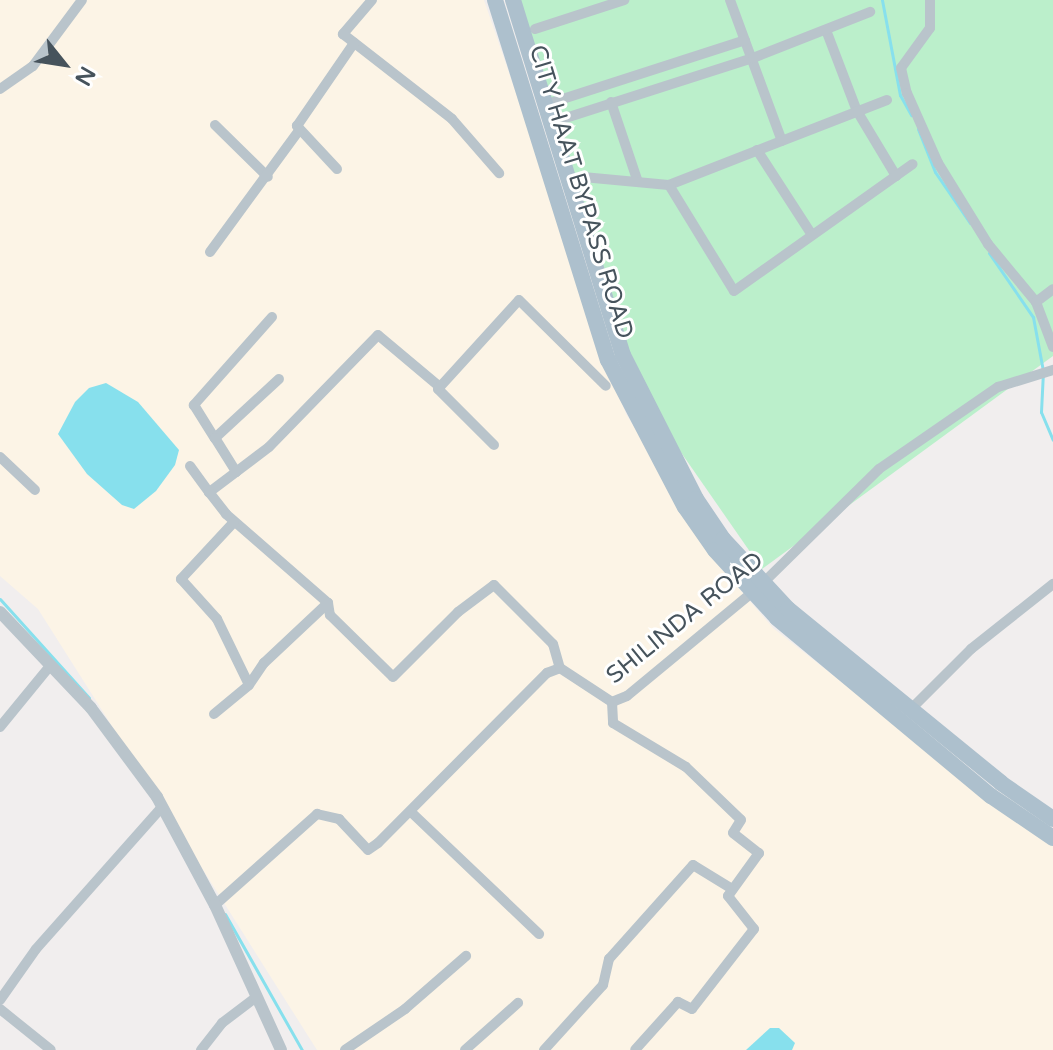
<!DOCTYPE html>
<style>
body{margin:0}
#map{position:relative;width:1053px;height:1050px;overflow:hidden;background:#f1eeee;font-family:"Varela Round",sans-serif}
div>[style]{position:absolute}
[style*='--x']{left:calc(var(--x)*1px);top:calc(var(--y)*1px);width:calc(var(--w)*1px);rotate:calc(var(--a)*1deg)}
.commercial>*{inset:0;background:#fcf4e6}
.green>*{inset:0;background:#bbefcb}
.water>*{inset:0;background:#87e0ed}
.stream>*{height:3px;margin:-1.5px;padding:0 1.5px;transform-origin:1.5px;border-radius:1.5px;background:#87e0ed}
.minor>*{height:10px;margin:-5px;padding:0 5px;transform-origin:5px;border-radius:5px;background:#b9c4cb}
.tertiary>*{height:12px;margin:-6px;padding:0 6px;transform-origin:6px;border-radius:6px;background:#b9c4cb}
.primary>*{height:16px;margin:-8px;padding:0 8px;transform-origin:8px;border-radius:8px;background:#adc0cd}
span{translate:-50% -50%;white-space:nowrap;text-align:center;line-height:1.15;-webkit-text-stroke:6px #fff;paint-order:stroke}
.street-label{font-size:24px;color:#46535c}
.north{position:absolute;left:24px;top:24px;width:80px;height:80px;-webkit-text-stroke:6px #fff;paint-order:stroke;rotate:120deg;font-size:22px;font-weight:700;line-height:32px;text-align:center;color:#46535c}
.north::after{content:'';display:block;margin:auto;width:28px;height:36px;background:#46535c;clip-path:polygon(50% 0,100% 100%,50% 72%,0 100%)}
</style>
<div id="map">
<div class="commercial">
<div style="clip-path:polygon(0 0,484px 0,626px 414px,734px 583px,773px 628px,985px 795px,1053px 840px,1053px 1050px,317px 1050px,38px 609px,0 576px)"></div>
</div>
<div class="green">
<div style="clip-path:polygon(513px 0,1053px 0,1053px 356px,762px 569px,646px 402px)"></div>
</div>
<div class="water">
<div style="clip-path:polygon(106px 383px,138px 402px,179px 450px,175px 465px,156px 491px,134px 509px,122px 505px,87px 474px,58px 434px,75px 402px,89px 388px)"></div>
<div style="clip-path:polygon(770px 1028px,779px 1028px,795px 1043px,792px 1050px,746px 1050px)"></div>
</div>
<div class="stream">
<div style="--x:882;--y:0;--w:97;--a:79.3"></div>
<div style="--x:900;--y:95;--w:23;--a:61"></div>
<div style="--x:918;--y:129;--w:46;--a:68.4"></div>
<div style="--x:935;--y:172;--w:62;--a:55.5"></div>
<div style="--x:989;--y:253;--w:78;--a:55.5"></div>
<div style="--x:1033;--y:317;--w:55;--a:79.5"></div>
<div style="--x:1043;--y:371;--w:41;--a:92.8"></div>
<div style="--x:1041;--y:412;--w:30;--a:67"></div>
<div style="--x:0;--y:599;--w:133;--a:48"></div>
<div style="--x:225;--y:914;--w:156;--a:60.5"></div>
</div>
<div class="minor">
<div style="--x:372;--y:0;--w:45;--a:130.5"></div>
<div style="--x:343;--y:34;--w:138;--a:37.9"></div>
<div style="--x:452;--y:119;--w:72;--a:49"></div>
<div style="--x:730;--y:0;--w:150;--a:69.8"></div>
<div style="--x:930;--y:0;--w:28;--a:90"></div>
<div style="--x:930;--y:28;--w:49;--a:125.9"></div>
<div style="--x:901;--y:68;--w:26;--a:77"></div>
<div style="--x:907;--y:93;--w:77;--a:66.1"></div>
<div style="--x:938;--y:163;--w:95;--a:58.3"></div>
<div style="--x:988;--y:244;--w:75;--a:50.4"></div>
<div style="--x:1036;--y:302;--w:48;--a:69.3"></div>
<div style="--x:535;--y:29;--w:94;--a:-18"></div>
<div style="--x:826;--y:30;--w:87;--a:69.1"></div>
<div style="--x:857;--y:111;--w:76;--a:59"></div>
<div style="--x:0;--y:89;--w:40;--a:-34.9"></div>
<div style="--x:33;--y:66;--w:82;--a:-53.4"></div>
<div style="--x:611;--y:102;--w:84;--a:71.4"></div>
<div style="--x:544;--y:105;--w:211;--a:-17.9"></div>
<div style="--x:550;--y:123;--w:213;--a:-17.8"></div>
<div style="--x:753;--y:58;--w:126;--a:-21.5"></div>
<div style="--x:215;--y:125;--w:74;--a:44.5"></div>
<div style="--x:757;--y:150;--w:101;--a:57.1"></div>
<div style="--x:337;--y:169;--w:59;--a:-132.9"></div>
<div style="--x:297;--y:126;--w:101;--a:-55.5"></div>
<div style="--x:583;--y:177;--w:86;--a:5.3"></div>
<div style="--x:669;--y:185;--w:234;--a:-21.3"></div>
<div style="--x:669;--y:185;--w:124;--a:58.5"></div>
<div style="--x:734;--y:291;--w:219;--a:-35.4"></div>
<div style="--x:210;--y:252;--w:152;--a:-53.8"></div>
<div style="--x:1036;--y:302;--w:21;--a:-37"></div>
<div style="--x:272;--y:317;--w:118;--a:131.6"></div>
<div style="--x:194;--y:405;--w:39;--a:58"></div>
<div style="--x:215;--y:438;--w:87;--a:-42.7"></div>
<div style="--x:215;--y:438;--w:40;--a:58"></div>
<div style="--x:236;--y:472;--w:41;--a:-37.1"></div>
<div style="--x:269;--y:447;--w:156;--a:-45.8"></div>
<div style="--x:378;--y:335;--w:81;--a:40"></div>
<div style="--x:494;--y:445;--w:79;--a:-135"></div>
<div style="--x:438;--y:389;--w:120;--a:-47.7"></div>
<div style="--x:519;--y:300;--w:122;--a:44.7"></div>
<div style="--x:0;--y:457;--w:48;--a:43.3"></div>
<div style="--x:190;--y:466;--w:32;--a:54"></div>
<div style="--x:236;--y:472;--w:34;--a:143"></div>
<div style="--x:209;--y:492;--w:28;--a:52"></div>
<div style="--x:226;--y:514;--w:135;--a:41.1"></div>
<div style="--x:328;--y:603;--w:12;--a:81"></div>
<div style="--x:330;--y:615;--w:88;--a:44.5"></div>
<div style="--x:393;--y:677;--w:92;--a:-45"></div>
<div style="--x:458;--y:612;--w:45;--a:-36.9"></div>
<div style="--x:494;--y:585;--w:83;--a:45"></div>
<div style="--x:553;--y:644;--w:25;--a:74"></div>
<div style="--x:234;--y:522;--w:78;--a:132.9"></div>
<div style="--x:181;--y:579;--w:54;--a:48"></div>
<div style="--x:217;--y:619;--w:73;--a:64.1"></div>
<div style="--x:249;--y:685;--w:27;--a:-56"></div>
<div style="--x:264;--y:663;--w:88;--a:-43.2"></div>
<div style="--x:612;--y:702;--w:21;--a:87"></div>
<div style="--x:613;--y:723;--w:85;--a:31.1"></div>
<div style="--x:686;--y:767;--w:76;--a:43.9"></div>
<div style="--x:741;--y:820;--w:15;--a:122"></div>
<div style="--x:733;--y:833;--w:33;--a:38"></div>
<div style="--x:759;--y:853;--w:53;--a:125.8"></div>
<div style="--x:728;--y:896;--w:42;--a:51.8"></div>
<div style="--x:754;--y:929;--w:101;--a:127.8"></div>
<div style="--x:692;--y:1009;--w:16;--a:-153"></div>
<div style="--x:678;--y:1002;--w:64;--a:131.9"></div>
<div style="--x:910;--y:710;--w:86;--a:-45"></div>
<div style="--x:971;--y:649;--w:105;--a:-38.4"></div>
<div style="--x:214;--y:714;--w:45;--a:-39.6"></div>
<div style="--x:0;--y:727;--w:79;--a:-50.7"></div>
<div style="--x:411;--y:812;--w:177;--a:43.6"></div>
<div style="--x:215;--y:905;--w:137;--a:-41.7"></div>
<div style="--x:317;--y:814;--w:23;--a:13"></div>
<div style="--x:339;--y:819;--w:42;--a:46.9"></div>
<div style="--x:368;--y:850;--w:12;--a:-35"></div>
<div style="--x:378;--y:843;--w:240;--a:-45.2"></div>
<div style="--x:547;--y:673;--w:14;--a:-21"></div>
<div style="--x:560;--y:668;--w:62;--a:33.2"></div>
<div style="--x:612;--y:702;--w:16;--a:-22"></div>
<div style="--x:627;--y:696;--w:174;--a:-39.6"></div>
<div style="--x:761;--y:585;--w:165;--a:-44.5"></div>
<div style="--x:879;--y:469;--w:145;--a:-34.6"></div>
<div style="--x:998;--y:387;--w:58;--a:-17.2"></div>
<div style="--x:0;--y:1000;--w:62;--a:-54.8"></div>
<div style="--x:36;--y:949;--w:190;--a:-48.4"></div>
<div style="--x:0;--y:1009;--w:65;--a:38.8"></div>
<div style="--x:201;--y:1050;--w:34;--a:-52"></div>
<div style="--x:222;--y:1023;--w:41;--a:-37.1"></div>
<div style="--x:345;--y:1050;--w:73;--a:-34.3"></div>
<div style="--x:405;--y:1009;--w:81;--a:-41"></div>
<div style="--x:465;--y:1050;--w:71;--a:-41.6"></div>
<div style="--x:544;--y:1050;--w:88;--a:-47.8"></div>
<div style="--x:603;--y:985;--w:27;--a:-77"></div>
<div style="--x:609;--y:959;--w:126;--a:-48.2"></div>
<div style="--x:693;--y:865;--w:46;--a:31.6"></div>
</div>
<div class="tertiary">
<div style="--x:0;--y:612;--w:132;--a:46.5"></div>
<div style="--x:91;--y:708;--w:111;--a:53.4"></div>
<div style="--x:157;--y:797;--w:123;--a:61.8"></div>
<div style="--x:215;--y:905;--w:159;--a:65.5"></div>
</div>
<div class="primary">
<div style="--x:495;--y:0;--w:377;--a:72.6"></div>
<div style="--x:608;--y:360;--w:166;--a:62.4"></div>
<div style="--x:685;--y:507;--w:52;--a:55.1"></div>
<div style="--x:715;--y:550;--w:92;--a:47.6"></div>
<div style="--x:777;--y:618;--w:278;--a:39.8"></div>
<div style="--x:991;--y:796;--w:75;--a:34.1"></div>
<div style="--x:513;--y:0;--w:372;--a:72.8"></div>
<div style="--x:623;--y:355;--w:161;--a:63.1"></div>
<div style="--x:696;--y:499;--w:48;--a:56"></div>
<div style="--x:723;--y:539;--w:96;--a:47.1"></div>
<div style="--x:788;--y:609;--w:275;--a:39.2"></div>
<div style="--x:1001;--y:783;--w:63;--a:34.7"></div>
</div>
<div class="street-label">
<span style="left:581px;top:192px;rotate:73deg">CITY HAAT BYPASS ROAD</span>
<span style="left:685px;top:618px;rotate:-39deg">SHILINDA ROAD</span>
</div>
<div class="north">N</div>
</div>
